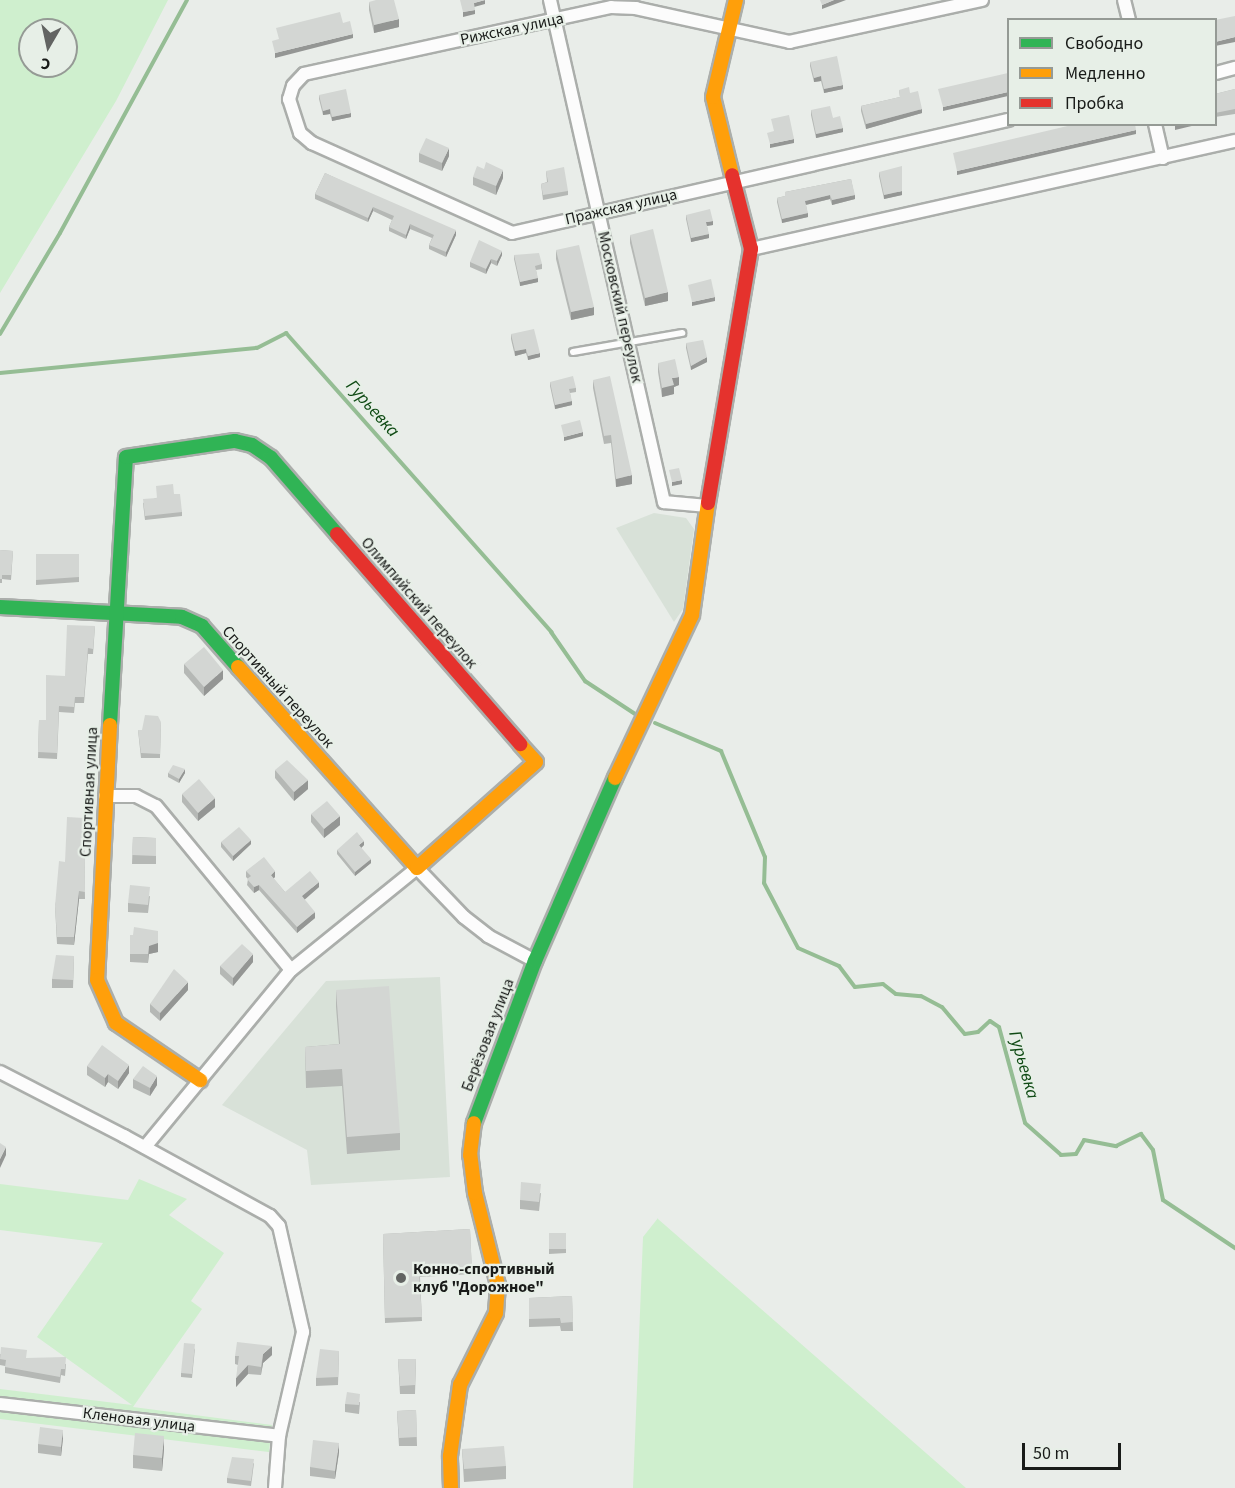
<!DOCTYPE html>
<meta charset="utf-8">
<style>
body{margin:0}
#map{position:relative;width:1235px;height:1488px;overflow:hidden;background:#e9ede9;font-family:"Source Sans 3",sans-serif}
div>[style]{position:absolute}
[style*='--x']{left:calc(var(--x)*1px);top:calc(var(--y)*1px);width:calc(var(--w)*1px);rotate:calc(var(--a)*1deg)}
.built>*{inset:0;background:#d8e1d8}
.green>*{inset:0;background:#cfefce}
.stream>*{height:4px;margin:-2px;padding:0 2px;transform-origin:2px;border-radius:2px;background:#95bd94}
.roads{filter:drop-shadow(2px 0 #abaeab) drop-shadow(-2px 0 #abaeab) drop-shadow(0 2px #abaeab) drop-shadow(0 -2px #abaeab)}
.lane>*{height:6px;margin:-3px;padding:0 3px;transform-origin:3px;border-radius:3px;background:#fcfcfc}
.street>*{height:12px;margin:-6px;padding:0 6px;transform-origin:6px;border-radius:6px;background:#fcfcfc}
.fast>*{height:14px;margin:-7px;padding:0 7px;transform-origin:7px;border-radius:7px;background:#30b455}
.slow>*{height:14px;margin:-7px;padding:0 7px;transform-origin:7px;border-radius:7px;background:#ff9f0a}
.jam>*{height:14px;margin:-7px;padding:0 7px;transform-origin:7px;border-radius:7px;background:#e5322d}
.wall>*{inset:0;background:#b5b8b5}
.shaded-wall>*{inset:0;background:#949694}
.building>*{inset:0;background:#d3d6d3}
.dots>*{width:16px;height:16px;translate:-50% -50%;box-sizing:border-box;border:3px solid #e7efe7;border-radius:50%}
span{translate:-50% -50%;white-space:nowrap;text-align:center;line-height:1.15;-webkit-text-stroke:4.5px #e7efe7;paint-order:stroke}
.street-label{font-size:16px;color:#191b19}
.poi-label{font-size:16px;color:#191b19;font-weight:700}
.left{translate:0 -50%;text-align:left}
.water-label{font-size:18px;color:#0f4a14;font-style:italic}
.legend{position:absolute;left:1007px;top:18px;width:210px;height:108px;box-sizing:border-box;background:#e7efe7;border:2px solid #959a95;margin:0;padding:8px 10px;list-style:none;font-size:18px;color:#191b19}
.legend li{display:flex;align-items:center;gap:12px;height:30px}
.legend b{width:30px;border:2px solid #959a95}
.north{position:absolute;left:18px;top:18px;width:60px;height:60px;box-sizing:border-box;background:#e7efe7;border:2px solid #959a95;border-radius:50%;rotate:189deg;font-size:16px;font-weight:700;line-height:24px;text-align:center;color:#191b19}
.north::after{content:'';display:block;margin:auto;width:21px;height:27px;background:#626462;clip-path:polygon(50% 0,100% 100%,50% 72%,0 100%)}
.scale{position:absolute;left:1022px;top:1443px;width:99px;height:27px;box-sizing:border-box;border:3px solid #191b19;border-top:0;padding-left:8px;font-size:18px;line-height:21px;white-space:nowrap;color:#191b19;-webkit-text-stroke:4px #e7efe7;paint-order:stroke}
</style>
<div id="map">
<div class="built">
<div style="clip-path:polygon(654px 513px,686px 518px,694px 529px,683px 609px,674px 622px,616px 528px)"></div>
<div style="clip-path:polygon(440px 977px,450px 1177px,311px 1185px,307px 1150px,222px 1105px,326px 981px)"></div>
</div>
<div class="green">
<div style="clip-path:polygon(evenodd,0 0,168px 0,116px 101px,0 293px,0 0,30px 30px,66px 30px,66px 66px,30px 66px,30px 30px)"></div>
<div style="clip-path:polygon(139px 1179px,187px 1199px,169px 1215px,224px 1253px,191px 1301px,202px 1309px,133px 1407px,272px 1425px,269px 1452px,0 1419px,0 1389px,132px 1405px,37px 1337px,103px 1243px,0 1230px,0 1184px,128px 1200px)"></div>
<div style="clip-path:polygon(658px 1218px,658px 1219px,966px 1488px,633px 1488px,643px 1237px)"></div>
</div>
<div class="stream">
<div style="--x:0;--y:334;--w:117;--a:-59.3"></div>
<div style="--x:60;--y:233;--w:265;--a:-61.4"></div>
<div style="--x:0;--y:373;--w:258;--a:-5.6"></div>
<div style="--x:257;--y:348;--w:33;--a:-27"></div>
<div style="--x:286;--y:333;--w:400;--a:48.4"></div>
<div style="--x:551;--y:632;--w:60;--a:55.2"></div>
<div style="--x:585;--y:681;--w:60;--a:33.4"></div>
<div style="--x:655;--y:723;--w:72;--a:23"></div>
<div style="--x:721;--y:751;--w:115;--a:67.5"></div>
<div style="--x:765;--y:857;--w:26;--a:92"></div>
<div style="--x:764;--y:883;--w:73;--a:62.4"></div>
<div style="--x:798;--y:948;--w:45;--a:23.7"></div>
<div style="--x:839;--y:966;--w:26;--a:53"></div>
<div style="--x:855;--y:987;--w:28;--a:-6"></div>
<div style="--x:883;--y:984;--w:16;--a:38"></div>
<div style="--x:896;--y:994;--w:25;--a:5"></div>
<div style="--x:921;--y:996;--w:24;--a:28"></div>
<div style="--x:942;--y:1007;--w:35;--a:50"></div>
<div style="--x:965;--y:1034;--w:13;--a:-9"></div>
<div style="--x:978;--y:1032;--w:16;--a:-43"></div>
<div style="--x:990;--y:1021;--w:11;--a:34"></div>
<div style="--x:999;--y:1027;--w:99;--a:74.8"></div>
<div style="--x:1025;--y:1123;--w:48;--a:41.6"></div>
<div style="--x:1061;--y:1155;--w:15;--a:-4"></div>
<div style="--x:1076;--y:1154;--w:16;--a:-60"></div>
<div style="--x:1084;--y:1140;--w:33;--a:11"></div>
<div style="--x:1116;--y:1146;--w:28;--a:-26"></div>
<div style="--x:1141;--y:1134;--w:20;--a:53"></div>
<div style="--x:1153;--y:1150;--w:51;--a:78.7"></div>
<div style="--x:1163;--y:1200;--w:87;--a:33.7"></div>
</div>
<div class="roads">
<div class="lane">
<div style="--x:573;--y:352;--w:111;--a:-9.9"></div>
</div>
<div class="street">
<div style="--x:550;--y:0;--w:515;--a:77.21"></div>
<div style="--x:664;--y:502;--w:43;--a:5.3"></div>
<div style="--x:982;--y:0;--w:197;--a:167.7"></div>
<div style="--x:790;--y:42;--w:158;--a:-167.6"></div>
<div style="--x:636;--y:8;--w:25;--a:-178"></div>
<div style="--x:611;--y:7;--w:314;--a:167.7"></div>
<div style="--x:304;--y:74;--w:16;--a:133"></div>
<div style="--x:293;--y:86;--w:14;--a:107"></div>
<div style="--x:289;--y:99;--w:36;--a:72"></div>
<div style="--x:300;--y:133;--w:16;--a:40"></div>
<div style="--x:312;--y:143;--w:219;--a:24.2"></div>
<div style="--x:512;--y:233;--w:509;--a:-12.83"></div>
<div style="--x:1124;--y:0;--w:21;--a:76"></div>
<div style="--x:1216;--y:73;--w:20;--a:-15"></div>
<div style="--x:1155;--y:124;--w:35;--a:77"></div>
<div style="--x:751;--y:249;--w:496;--a:-12.6"></div>
<div style="--x:105;--y:796;--w:31;--a:0"></div>
<div style="--x:136;--y:796;--w:22;--a:27"></div>
<div style="--x:156;--y:806;--w:212;--a:50.5"></div>
<div style="--x:0;--y:1072;--w:140;--a:27.3"></div>
<div style="--x:124;--y:1136;--w:166;--a:28.7"></div>
<div style="--x:270;--y:1216;--w:13;--a:48"></div>
<div style="--x:279;--y:1226;--w:109;--a:77.2"></div>
<div style="--x:303;--y:1332;--w:107;--a:103"></div>
<div style="--x:279;--y:1436;--w:52;--a:94.4"></div>
<div style="--x:145;--y:1147;--w:229;--a:-50.5"></div>
<div style="--x:291;--y:970;--w:162;--a:-39"></div>
<div style="--x:417;--y:868;--w:68;--a:46.2"></div>
<div style="--x:464;--y:917;--w:31;--a:38"></div>
<div style="--x:488;--y:936;--w:53;--a:28"></div>
<div style="--x:0;--y:1404;--w:281;--a:6.5"></div>
</div>
<div class="fast">
<div style="--x:0;--y:607;--w:182;--a:3.1"></div>
<div style="--x:182;--y:617;--w:22;--a:24"></div>
<div style="--x:202;--y:626;--w:55;--a:48.7"></div>
<div style="--x:110;--y:725;--w:268;--a:-86.6"></div>
<div style="--x:126;--y:457;--w:110;--a:-8.4"></div>
<div style="--x:235;--y:441;--w:17;--a:13"></div>
<div style="--x:252;--y:445;--w:23;--a:34"></div>
<div style="--x:271;--y:458;--w:101;--a:49"></div>
<div style="--x:474;--y:1123;--w:173;--a:-69.4"></div>
<div style="--x:535;--y:961;--w:200;--a:-66.4"></div>
</div>
<div class="slow">
<div style="--x:732;--y:175;--w:80;--a:-103.7"></div>
<div style="--x:713;--y:97;--w:100;--a:-76.7"></div>
<div style="--x:238;--y:667;--w:269;--a:48.3"></div>
<div style="--x:417;--y:868;--w:159;--a:-41.7"></div>
<div style="--x:536;--y:762;--w:24;--a:-132"></div>
<div style="--x:110;--y:725;--w:255;--a:92.9"></div>
<div style="--x:97;--y:980;--w:47;--a:66.2"></div>
<div style="--x:116;--y:1023;--w:102;--a:34.2"></div>
<div style="--x:615;--y:778;--w:180;--a:-64.7"></div>
<div style="--x:692;--y:615;--w:113;--a:-81.9"></div>
<div style="--x:451;--y:1488;--w:32;--a:-92"></div>
<div style="--x:450;--y:1456;--w:72;--a:-82"></div>
<div style="--x:460;--y:1385;--w:80;--a:-63.4"></div>
<div style="--x:496;--y:1313;--w:28;--a:-86"></div>
<div style="--x:498;--y:1285;--w:95;--a:-104"></div>
<div style="--x:475;--y:1193;--w:38;--a:-97"></div>
<div style="--x:470;--y:1155;--w:32;--a:-83"></div>
</div>
<div class="jam">
<div style="--x:708;--y:503;--w:258;--a:-80.4"></div>
<div style="--x:751;--y:249;--w:76;--a:-104.4"></div>
<div style="--x:337;--y:534;--w:279;--a:48.9"></div>
</div>
</div>
<div class="wall">
<div style="clip-path:polygon(369px 2px,399px 27px,374px 33px,369px 10px)"></div>
<div style="clip-path:polygon(810px 62px,843px 89px,824px 93px,821px 81px,814px 82px,810px 66px)"></div>
<div style="clip-path:polygon(1235px 89px,1235px 114px,1215px 117px,1215px 94px)"></div>
<div style="clip-path:polygon(899px 90px,910px 93px,922px 113px,866px 129px,861px 111px,861px 106px,900px 97px)"></div>
<div style="clip-path:polygon(319px 95px,351px 117px,332px 121px,330px 114px,323px 115px,319px 99px)"></div>
<div style="clip-path:polygon(811px 110px,833px 118px,843px 132px,816px 138px,811px 115px)"></div>
<div style="clip-path:polygon(419px 153px,449px 156px,442px 171px,419px 162px)"></div>
<div style="clip-path:polygon(546px 171px,568px 191px,568px 195px,543px 200px,541px 184px,547px 182px)"></div>
<div style="clip-path:polygon(879px 172px,902px 195px,884px 199px,879px 176px)"></div>
<div style="clip-path:polygon(325px 173px,456px 235px,446px 257px,429px 249px,429px 245px,432px 238px,410px 229px,406px 239px,389px 231px,389px 227px,392px 220px,373px 211px,368px 222px,315px 199px,315px 194px)"></div>
<div style="clip-path:polygon(473px 177px,503px 178px,496px 195px,473px 185px)"></div>
<div style="clip-path:polygon(851px 179px,855px 199px,832px 205px,830px 199px,806px 205px,808px 217px,782px 223px,777px 202px,777px 198px,785px 196px,785px 192px)"></div>
<div style="clip-path:polygon(686px 215px,713px 225px,707px 226px,709px 238px,691px 242px,686px 219px)"></div>
<div style="clip-path:polygon(630px 235px,668px 301px,645px 306px,630px 243px)"></div>
<div style="clip-path:polygon(556px 250px,594px 315px,571px 320px,556px 259px)"></div>
<div style="clip-path:polygon(502px 255px,497px 266px,491px 263px,486px 274px,470px 267px,470px 262px)"></div>
<div style="clip-path:polygon(514px 255px,542px 264px,542px 269px,536px 270px,538px 282px,520px 286px,514px 259px)"></div>
<div style="clip-path:polygon(511px 334px,540px 357px,528px 360px,526px 353px,515px 356px,511px 339px)"></div>
<div style="clip-path:polygon(686px 343px,707px 362px,691px 370px,686px 348px)"></div>
<div style="clip-path:polygon(658px 363px,679px 385px,674px 387px,674px 394px,662px 397px,658px 372px)"></div>
<div style="clip-path:polygon(593px 380px,632px 484px,616px 487px,611px 443px,604px 444px,593px 388px)"></div>
<div style="clip-path:polygon(550px 382px,576px 388px,576px 392px,570px 393px,572px 405px,555px 409px,550px 386px)"></div>
<div style="clip-path:polygon(174px 494px,182px 512px,182px 516px,145px 520px,143px 503px,156px 498px)"></div>
<div style="clip-path:polygon(0 550px,13px 551px,11px 580px,2px 579px,2px 583px,0 583px)"></div>
<div style="clip-path:polygon(36px 554px,79px 554px,79px 582px,36px 585px)"></div>
<div style="clip-path:polygon(95px 626px,93px 654px,88px 654px,84px 703px,75px 703px,74px 713px,59px 712px,57px 759px,38px 758px,39px 720px,46px 720px,65px 676px)"></div>
<div style="clip-path:polygon(184px 664px,223px 679px,204px 696px,184px 673px)"></div>
<div style="clip-path:polygon(161px 722px,160px 758px,141px 758px,138px 730px,142px 730px)"></div>
<div style="clip-path:polygon(275px 770px,308px 789px,294px 801px,275px 778px)"></div>
<div style="clip-path:polygon(168px 773px,185px 773px,179px 783px,168px 777px)"></div>
<div style="clip-path:polygon(182px 794px,215px 807px,198px 821px,182px 802px)"></div>
<div style="clip-path:polygon(311px 814px,340px 825px,324px 838px,311px 822px)"></div>
<div style="clip-path:polygon(84px 818px,85px 899px,79px 899px,74px 945px,57px 944px,55px 906px,65px 862px)"></div>
<div style="clip-path:polygon(133px 837px,156px 838px,156px 864px,132px 864px)"></div>
<div style="clip-path:polygon(221px 842px,251px 844px,233px 861px,221px 847px)"></div>
<div style="clip-path:polygon(364px 845px,361px 848px,371px 863px,355px 876px,337px 854px,337px 850px)"></div>
<div style="clip-path:polygon(246px 871px,275px 877px,273px 878px,285px 892px,319px 887px,304px 899px,315px 918px,297px 933px,259px 890px,254px 893px,247px 885px,248px 879px,246px 877px)"></div>
<div style="clip-path:polygon(150px 896px,148px 913px,128px 912px,128px 903px)"></div>
<div style="clip-path:polygon(130px 935px,158px 952px,149px 954px,148px 963px,130px 962px)"></div>
<div style="clip-path:polygon(74px 956px,73px 988px,52px 988px,52px 979px)"></div>
<div style="clip-path:polygon(253px 962px,233px 986px,220px 974px,220px 966px)"></div>
<div style="clip-path:polygon(188px 990px,160px 1021px,150px 1012px,150px 1004px)"></div>
<div style="clip-path:polygon(336px 990px,400px 1133px,400px 1150px,347px 1154px,342px 1086px,306px 1088px,305px 1047px,339px 1044px,336px 1007px)"></div>
<div style="clip-path:polygon(87px 1066px,129px 1073px,118px 1089px,108px 1082px,105px 1087px,87px 1075px)"></div>
<div style="clip-path:polygon(133px 1079px,157px 1085px,150px 1096px,133px 1088px)"></div>
<div style="clip-path:polygon(541px 1193px,539px 1211px,520px 1209px,520px 1200px)"></div>
<div style="clip-path:polygon(470px 1229px,472px 1274px,420px 1277px,422px 1321px,385px 1323px,383px 1234px)"></div>
<div style="clip-path:polygon(549px 1233px,566px 1233px,566px 1253px,549px 1254px)"></div>
<div style="clip-path:polygon(572px 1296px,573px 1331px,561px 1331px,560px 1326px,529px 1327px,529px 1298px)"></div>
<div style="clip-path:polygon(195px 1348px,192px 1378px,181px 1377px,181px 1373px)"></div>
<div style="clip-path:polygon(339px 1351px,338px 1385px,316px 1386px,316px 1378px)"></div>
<div style="clip-path:polygon(0 1354px,66px 1364px,65px 1376px,61px 1375px,60px 1383px,5px 1373px,5px 1366px,0 1365px)"></div>
<div style="clip-path:polygon(272px 1355px,263px 1363px,261px 1375px,248px 1374px,236px 1387px,238px 1365px,235px 1364px,235px 1356px)"></div>
<div style="clip-path:polygon(398px 1359px,416px 1359px,415px 1394px,400px 1394px)"></div>
<div style="clip-path:polygon(360px 1402px,359px 1414px,345px 1412px,345px 1404px)"></div>
<div style="clip-path:polygon(416px 1410px,417px 1446px,399px 1446px,397px 1411px)"></div>
<div style="clip-path:polygon(63px 1438px,61px 1456px,38px 1453px,38px 1444px)"></div>
<div style="clip-path:polygon(164px 1449px,162px 1471px,133px 1468px,133px 1455px)"></div>
<div style="clip-path:polygon(462px 1449px,506px 1466px,506px 1479px,464px 1482px)"></div>
<div style="clip-path:polygon(339px 1452px,335px 1479px,310px 1476px,310px 1467px)"></div>
<div style="clip-path:polygon(254px 1463px,251px 1486px,227px 1483px,227px 1478px)"></div>
</div>
<div class="shaded-wall">
<div style="clip-path:polygon(485px 0,485px 4px,474px 7px,474px 3px)"></div>
<div style="clip-path:polygon(834px 0,846px 0,822px 9px,822px 5px)"></div>
<div style="clip-path:polygon(475px 10px,475px 14px,463px 17px,463px 12px)"></div>
<div style="clip-path:polygon(399px 19px,399px 27px,374px 33px,374px 25px)"></div>
<div style="clip-path:polygon(353px 34px,353px 38px,275px 58px,275px 53px)"></div>
<div style="clip-path:polygon(1235px 37px,1235px 42px,1215px 46px,1215px 42px)"></div>
<div style="clip-path:polygon(821px 76px,821px 81px,814px 82px,814px 78px)"></div>
<div style="clip-path:polygon(843px 85px,843px 89px,824px 93px,824px 89px)"></div>
<div style="clip-path:polygon(1008px 92px,1008px 96px,943px 111px,943px 107px)"></div>
<div style="clip-path:polygon(330px 109px,330px 114px,323px 115px,323px 111px)"></div>
<div style="clip-path:polygon(922px 109px,922px 113px,866px 129px,866px 124px)"></div>
<div style="clip-path:polygon(351px 113px,351px 117px,332px 121px,332px 117px)"></div>
<div style="clip-path:polygon(1178px 124px,1200px 124px,1175px 130px,1175px 125px)"></div>
<div style="clip-path:polygon(843px 128px,843px 132px,816px 138px,816px 134px)"></div>
<div style="clip-path:polygon(1136px 130px,1136px 134px,957px 175px,957px 171px)"></div>
<div style="clip-path:polygon(794px 139px,794px 143px,770px 148px,770px 144px)"></div>
<div style="clip-path:polygon(449px 148px,449px 156px,442px 171px,442px 163px)"></div>
<div style="clip-path:polygon(503px 170px,503px 178px,496px 195px,496px 186px)"></div>
<div style="clip-path:polygon(902px 191px,902px 195px,884px 199px,884px 195px)"></div>
<div style="clip-path:polygon(830px 195px,830px 199px,805px 205px,805px 201px)"></div>
<div style="clip-path:polygon(855px 195px,855px 199px,832px 205px,832px 200px)"></div>
<div style="clip-path:polygon(373px 207px,373px 211px,368px 222px,368px 218px)"></div>
<div style="clip-path:polygon(808px 213px,808px 217px,782px 223px,782px 219px)"></div>
<div style="clip-path:polygon(713px 221px,713px 225px,706px 226px,706px 222px)"></div>
<div style="clip-path:polygon(410px 224px,410px 229px,406px 239px,406px 235px)"></div>
<div style="clip-path:polygon(456px 230px,456px 235px,446px 257px,446px 252px)"></div>
<div style="clip-path:polygon(709px 234px,709px 238px,691px 242px,691px 238px)"></div>
<div style="clip-path:polygon(502px 251px,502px 255px,497px 266px,497px 261px)"></div>
<div style="clip-path:polygon(491px 259px,491px 263px,486px 274px,486px 269px)"></div>
<div style="clip-path:polygon(538px 278px,538px 282px,520px 286px,520px 282px)"></div>
<div style="clip-path:polygon(668px 292px,668px 301px,645px 306px,645px 298px)"></div>
<div style="clip-path:polygon(715px 297px,715px 301px,692px 306px,692px 302px)"></div>
<div style="clip-path:polygon(594px 307px,594px 315px,571px 320px,571px 312px)"></div>
<div style="clip-path:polygon(526px 349px,526px 353px,515px 356px,515px 351px)"></div>
<div style="clip-path:polygon(540px 353px,540px 357px,528px 360px,528px 356px)"></div>
<div style="clip-path:polygon(707px 357px,707px 362px,691px 370px,691px 366px)"></div>
<div style="clip-path:polygon(679px 377px,679px 385px,674px 387px,674px 394px,662px 397px,662px 388px,672px 378px)"></div>
<div style="clip-path:polygon(572px 401px,572px 405px,555px 409px,555px 405px)"></div>
<div style="clip-path:polygon(583px 432px,583px 436px,564px 441px,564px 437px)"></div>
<div style="clip-path:polygon(632px 475px,632px 484px,616px 487px,616px 479px)"></div>
<div style="clip-path:polygon(682px 480px,682px 484px,672px 486px,672px 482px)"></div>
<div style="clip-path:polygon(223px 670px,223px 679px,204px 696px,204px 687px)"></div>
<div style="clip-path:polygon(185px 769px,185px 773px,179px 783px,179px 779px)"></div>
<div style="clip-path:polygon(308px 780px,308px 789px,294px 801px,294px 792px)"></div>
<div style="clip-path:polygon(215px 798px,215px 807px,198px 821px,198px 813px)"></div>
<div style="clip-path:polygon(340px 816px,340px 825px,324px 838px,324px 829px)"></div>
<div style="clip-path:polygon(251px 840px,251px 844px,233px 861px,233px 856px)"></div>
<div style="clip-path:polygon(364px 841px,364px 845px,359px 850px,359px 845px)"></div>
<div style="clip-path:polygon(371px 859px,371px 863px,355px 876px,355px 872px)"></div>
<div style="clip-path:polygon(275px 871px,275px 877px,271px 881px,271px 875px)"></div>
<div style="clip-path:polygon(319px 882px,319px 887px,302px 902px,302px 896px)"></div>
<div style="clip-path:polygon(259px 885px,259px 890px,254px 893px,254px 887px)"></div>
<div style="clip-path:polygon(79px 891px,79px 899px,74px 945px,74px 937px)"></div>
<div style="clip-path:polygon(315px 912px,315px 918px,297px 933px,297px 927px)"></div>
<div style="clip-path:polygon(158px 931px,158px 952px,149px 954px,148px 963px,149px 946px)"></div>
<div style="clip-path:polygon(253px 954px,253px 962px,233px 986px,233px 978px)"></div>
<div style="clip-path:polygon(188px 982px,188px 990px,160px 1021px,160px 1013px)"></div>
<div style="clip-path:polygon(129px 1065px,129px 1073px,118px 1089px,118px 1081px)"></div>
<div style="clip-path:polygon(108px 1074px,108px 1082px,105px 1087px,105px 1078px)"></div>
<div style="clip-path:polygon(157px 1076px,157px 1085px,150px 1096px,150px 1088px)"></div>
<div style="clip-path:polygon(6px 1147px,6px 1155px,0 1168px,0 1159px)"></div>
<div style="clip-path:polygon(272px 1346px,272px 1355px,263px 1363px,261px 1375px,263px 1354px)"></div>
<div style="clip-path:polygon(248px 1365px,248px 1374px,236px 1387px,236px 1378px)"></div>
<div style="clip-path:polygon(63px 1430px,63px 1438px,61px 1456px,61px 1447px)"></div>
<div style="clip-path:polygon(164px 1436px,164px 1449px,162px 1471px,162px 1458px)"></div>
<div style="clip-path:polygon(339px 1443px,339px 1452px,335px 1479px,335px 1471px)"></div>
</div>
<div class="building">
<div style="clip-path:polygon(376px 0,394px 0,399px 19px,374px 25px,369px 2px)"></div>
<div style="clip-path:polygon(460px 0,485px 0,474px 3px,475px 10px,463px 12px)"></div>
<div style="clip-path:polygon(820px 0,834px 0,822px 5px)"></div>
<div style="clip-path:polygon(340px 12px,343px 23px,350px 21px,353px 34px,275px 53px,272px 41px,279px 39px,276px 28px)"></div>
<div style="clip-path:polygon(1235px 16px,1235px 37px,1215px 42px,1215px 20px)"></div>
<div style="clip-path:polygon(837px 56px,843px 85px,824px 89px,821px 76px,814px 78px,810px 62px)"></div>
<div style="clip-path:polygon(1008px 73px,1008px 92px,943px 107px,938px 89px)"></div>
<div style="clip-path:polygon(909px 87px,910px 93px,918px 91px,922px 109px,866px 124px,861px 106px,900px 97px,899px 90px)"></div>
<div style="clip-path:polygon(346px 89px,351px 113px,332px 117px,330px 109px,323px 111px,319px 95px)"></div>
<div style="clip-path:polygon(1235px 89px,1235px 109px,1215px 113px,1215px 94px)"></div>
<div style="clip-path:polygon(830px 106px,833px 118px,840px 116px,843px 128px,816px 134px,811px 110px)"></div>
<div style="clip-path:polygon(789px 115px,794px 139px,770px 144px,767px 133px,774px 131px,771px 119px)"></div>
<div style="clip-path:polygon(1076px 124px,1135px 124px,1136px 130px,957px 171px,953px 153px)"></div>
<div style="clip-path:polygon(426px 138px,449px 148px,442px 163px,419px 153px)"></div>
<div style="clip-path:polygon(486px 162px,503px 170px,496px 186px,473px 177px,477px 166px,484px 169px)"></div>
<div style="clip-path:polygon(902px 166px,902px 191px,884px 195px,879px 172px)"></div>
<div style="clip-path:polygon(564px 167px,568px 191px,543px 195px,541px 184px,548px 182px,546px 171px)"></div>
<div style="clip-path:polygon(325px 173px,456px 230px,446px 252px,429px 245px,434px 235px,410px 224px,406px 235px,389px 227px,394px 216px,373px 207px,368px 218px,315px 194px)"></div>
<div style="clip-path:polygon(851px 179px,855px 195px,832px 200px,830px 195px,805px 201px,808px 213px,782px 219px,777px 198px,785px 196px,785px 192px)"></div>
<div style="clip-path:polygon(710px 209px,713px 221px,706px 222px,709px 234px,691px 238px,686px 215px)"></div>
<div style="clip-path:polygon(653px 229px,668px 292px,645px 298px,630px 235px)"></div>
<div style="clip-path:polygon(479px 240px,502px 251px,497px 261px,491px 259px,486px 269px,470px 262px)"></div>
<div style="clip-path:polygon(579px 245px,594px 307px,571px 312px,556px 250px)"></div>
<div style="clip-path:polygon(539px 253px,542px 264px,535px 266px,538px 278px,520px 282px,514px 255px)"></div>
<div style="clip-path:polygon(711px 279px,715px 297px,692px 302px,688px 285px)"></div>
<div style="clip-path:polygon(534px 329px,540px 353px,528px 356px,526px 349px,515px 351px,511px 334px)"></div>
<div style="clip-path:polygon(703px 340px,707px 357px,691px 366px,686px 343px)"></div>
<div style="clip-path:polygon(675px 359px,679px 377px,672px 378px,674px 385px,662px 388px,658px 363px)"></div>
<div style="clip-path:polygon(573px 376px,576px 388px,569px 389px,572px 401px,555px 405px,550px 382px)"></div>
<div style="clip-path:polygon(610px 376px,632px 475px,616px 479px,611px 435px,604px 436px,593px 380px)"></div>
<div style="clip-path:polygon(580px 420px,583px 432px,564px 437px,561px 425px)"></div>
<div style="clip-path:polygon(679px 468px,682px 480px,672px 482px,669px 470px)"></div>
<div style="clip-path:polygon(173px 484px,174px 494px,180px 494px,182px 512px,145px 516px,143px 499px,157px 498px,156px 486px)"></div>
<div style="clip-path:polygon(0 550px,13px 551px,11px 575px,2px 575px,2px 579px,0 579px)"></div>
<div style="clip-path:polygon(36px 554px,79px 554px,79px 577px,36px 580px)"></div>
<div style="clip-path:polygon(67px 625px,95px 626px,93px 649px,88px 648px,84px 697px,75px 697px,74px 707px,59px 706px,57px 753px,38px 752px,39px 720px,46px 720px,46px 675px,65px 676px)"></div>
<div style="clip-path:polygon(204px 647px,223px 670px,204px 687px,184px 664px)"></div>
<div style="clip-path:polygon(145px 715px,158px 716px,161px 722px,160px 754px,141px 753px,138px 730px,142px 730px)"></div>
<div style="clip-path:polygon(287px 760px,308px 780px,294px 792px,275px 770px)"></div>
<div style="clip-path:polygon(173px 765px,185px 769px,179px 779px,168px 773px)"></div>
<div style="clip-path:polygon(199px 779px,215px 798px,198px 813px,182px 794px)"></div>
<div style="clip-path:polygon(327px 801px,340px 816px,324px 829px,311px 814px)"></div>
<div style="clip-path:polygon(67px 817px,84px 818px,85px 892px,79px 891px,74px 937px,57px 937px,55px 906px,59px 861px,65px 862px)"></div>
<div style="clip-path:polygon(239px 827px,251px 840px,233px 856px,221px 842px)"></div>
<div style="clip-path:polygon(357px 832px,364px 841px,359px 845px,371px 859px,355px 872px,337px 850px)"></div>
<div style="clip-path:polygon(133px 837px,156px 838px,156px 856px,132px 855px)"></div>
<div style="clip-path:polygon(264px 857px,275px 871px,271px 875px,285px 892px,310px 871px,319px 882px,302px 896px,315px 912px,297px 927px,259px 885px,254px 887px,247px 879px,251px 876px,246px 871px)"></div>
<div style="clip-path:polygon(130px 885px,150px 887px,148px 905px,128px 903px)"></div>
<div style="clip-path:polygon(134px 927px,158px 931px,158px 943px,149px 946px,148px 954px,130px 954px,130px 935px,133px 935px)"></div>
<div style="clip-path:polygon(242px 944px,253px 954px,233px 978px,220px 966px)"></div>
<div style="clip-path:polygon(56px 955px,74px 956px,73px 980px,52px 979px)"></div>
<div style="clip-path:polygon(174px 969px,188px 982px,160px 1013px,150px 1004px)"></div>
<div style="clip-path:polygon(389px 986px,400px 1133px,347px 1137px,342px 1069px,306px 1071px,305px 1047px,340px 1044px,336px 990px)"></div>
<div style="clip-path:polygon(102px 1045px,129px 1065px,118px 1081px,108px 1074px,105px 1078px,87px 1066px)"></div>
<div style="clip-path:polygon(143px 1066px,157px 1076px,150px 1088px,133px 1079px)"></div>
<div style="clip-path:polygon(0 1143px,6px 1147px,0 1159px)"></div>
<div style="clip-path:polygon(521px 1182px,541px 1184px,539px 1202px,520px 1200px)"></div>
<div style="clip-path:polygon(470px 1229px,472px 1270px,419px 1273px,422px 1317px,385px 1318px,383px 1234px)"></div>
<div style="clip-path:polygon(549px 1233px,566px 1233px,566px 1249px,549px 1249px)"></div>
<div style="clip-path:polygon(572px 1296px,573px 1322px,561px 1323px,560px 1318px,529px 1319px,529px 1298px)"></div>
<div style="clip-path:polygon(237px 1342px,272px 1346px,263px 1354px,261px 1367px,248px 1365px,236px 1378px,239px 1356px,235px 1356px)"></div>
<div style="clip-path:polygon(184px 1343px,195px 1344px,192px 1374px,181px 1373px)"></div>
<div style="clip-path:polygon(1px 1347px,27px 1350px,26px 1358px,66px 1357px,65px 1369px,61px 1369px,60px 1377px,5px 1367px,6px 1360px,0 1359px)"></div>
<div style="clip-path:polygon(320px 1349px,339px 1351px,338px 1377px,316px 1378px)"></div>
<div style="clip-path:polygon(398px 1359px,416px 1359px,415px 1385px,400px 1386px)"></div>
<div style="clip-path:polygon(347px 1392px,360px 1394px,359px 1405px,345px 1404px)"></div>
<div style="clip-path:polygon(416px 1410px,417px 1437px,399px 1438px,397px 1411px)"></div>
<div style="clip-path:polygon(40px 1427px,63px 1430px,61px 1447px,38px 1444px)"></div>
<div style="clip-path:polygon(135px 1433px,164px 1436px,162px 1458px,133px 1455px)"></div>
<div style="clip-path:polygon(313px 1440px,339px 1443px,335px 1471px,310px 1467px)"></div>
<div style="clip-path:polygon(504px 1446px,506px 1466px,464px 1469px,462px 1449px)"></div>
<div style="clip-path:polygon(232px 1457px,254px 1459px,251px 1481px,227px 1478px)"></div>
</div>
<div class="dots">
<div style="left:401px;top:1278px;background:#626462"></div>
</div>
<div class="street-label">
<span style="left:512px;top:29px;rotate:-12deg">Рижская улица</span>
<span style="left:621px;top:207px;rotate:-13deg">Пражская улица</span>
<span style="left:620px;top:307px;rotate:77deg">Московский переулок</span>
<span style="left:419px;top:603px;rotate:49deg">Олимпийский переулок</span>
<span style="left:278px;top:687px;rotate:48deg">Спортивный переулок</span>
<span style="left:89px;top:792px;rotate:-87deg">Спортивная улица</span>
<span style="left:488px;top:1035px;rotate:-69deg">Берёзовая улица</span>
<span style="left:139px;top:1420px;rotate:7deg">Кленовая улица</span>
</div>
<div class="poi-label">
<span class="left" style="left:413px;top:1278px">Конно-спортивный<br>клуб "Дорожное"</span>
</div>
<div class="water-label">
<span style="left:372px;top:409px;rotate:48deg">Гурьевка</span>
<span style="left:1023px;top:1065px;rotate:74deg">Гурьевка</span>
</div>
<ul class="legend">
<li><b style="height:8px;background:#30b455"></b>Свободно</li>
<li><b style="height:8px;background:#ff9f0a"></b>Медленно</li>
<li><b style="height:8px;background:#e5322d"></b>Пробка</li>
</ul>
<div class="north">С</div>
<div class="scale">50 m</div>
</div>
